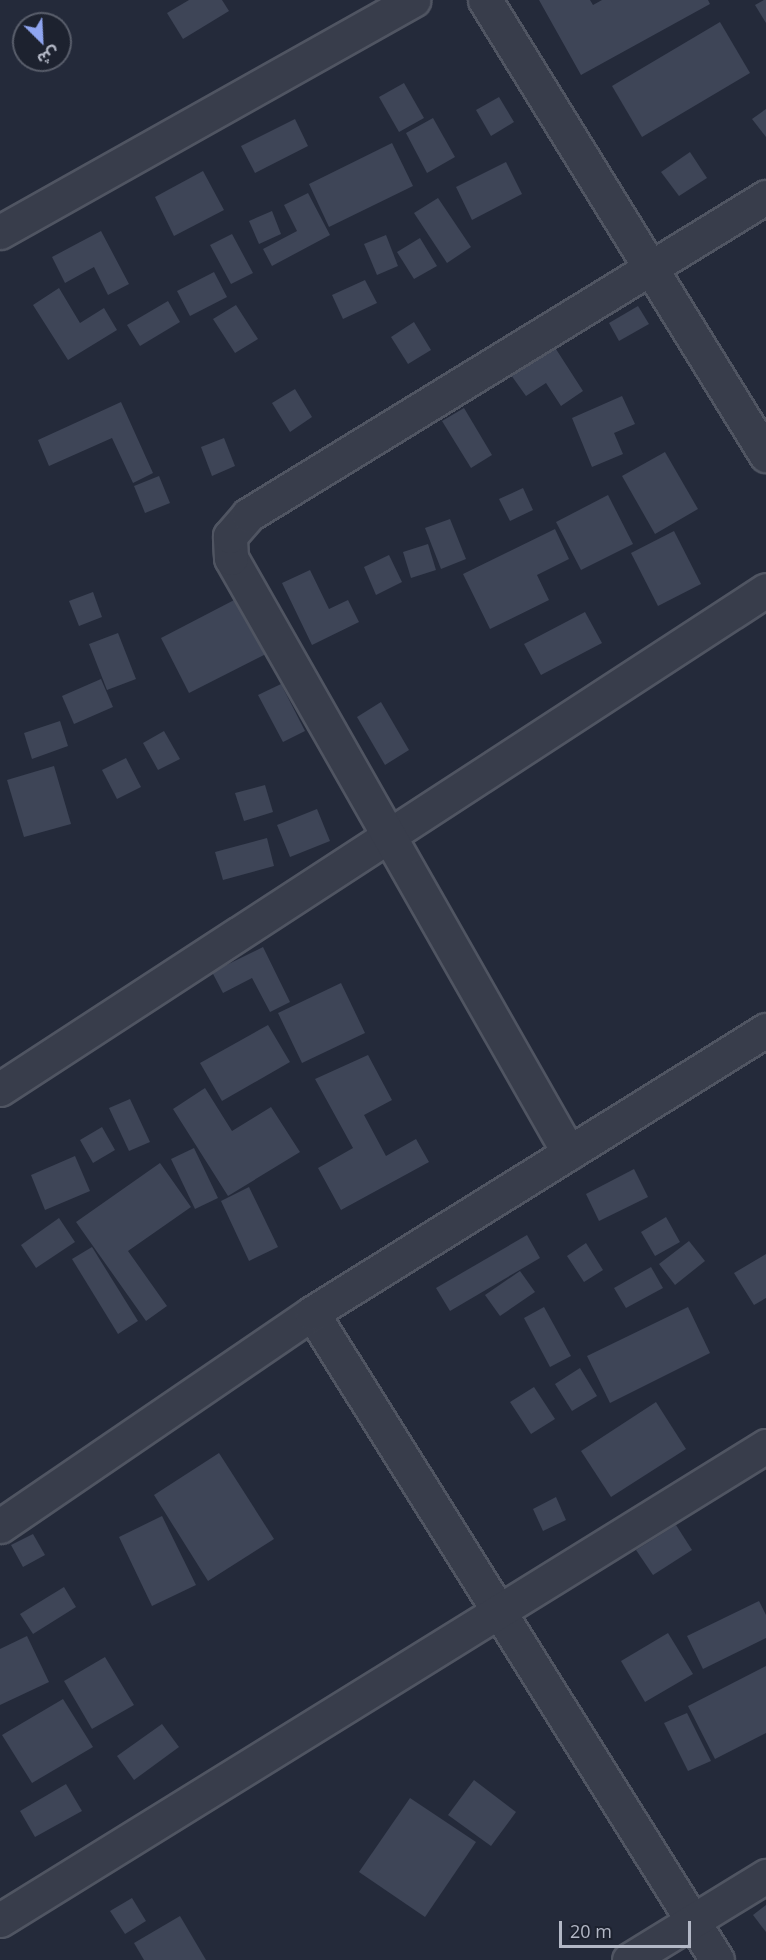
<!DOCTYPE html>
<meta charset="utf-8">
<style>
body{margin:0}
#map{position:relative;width:766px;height:1960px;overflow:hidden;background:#242a3a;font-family:"Open Sans","Noto Sans Arabic",sans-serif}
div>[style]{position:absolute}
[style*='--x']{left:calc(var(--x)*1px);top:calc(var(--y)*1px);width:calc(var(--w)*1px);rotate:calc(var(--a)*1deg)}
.building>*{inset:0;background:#3e4557}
.roads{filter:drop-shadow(2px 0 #505562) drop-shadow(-2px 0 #505562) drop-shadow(0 2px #505562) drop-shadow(0 -2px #505562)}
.minor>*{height:33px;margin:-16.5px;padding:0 16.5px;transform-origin:16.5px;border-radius:16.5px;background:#383d4b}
span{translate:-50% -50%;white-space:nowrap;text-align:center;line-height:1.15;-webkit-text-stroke:4.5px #1d222f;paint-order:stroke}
.north{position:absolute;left:12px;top:12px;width:60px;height:60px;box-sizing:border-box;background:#1d222f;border:2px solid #595e6b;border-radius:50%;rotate:156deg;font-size:16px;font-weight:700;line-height:24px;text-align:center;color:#b3b8c6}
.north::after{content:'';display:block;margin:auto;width:21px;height:27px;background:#8fa5f0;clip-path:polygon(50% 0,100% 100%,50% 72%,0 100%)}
.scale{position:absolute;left:559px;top:1921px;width:132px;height:27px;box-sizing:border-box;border:3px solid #b3b8c6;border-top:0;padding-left:8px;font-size:18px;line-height:21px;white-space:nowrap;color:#b3b8c6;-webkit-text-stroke:4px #1d222f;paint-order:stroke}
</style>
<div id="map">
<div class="building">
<div style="clip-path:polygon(189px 0,222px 0,229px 11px,183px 39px,167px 13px)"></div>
<div style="clip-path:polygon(539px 0,590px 0,593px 5px,602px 0,708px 0,710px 4px,581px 75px)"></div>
<div style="clip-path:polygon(764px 0,766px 0,766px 23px,755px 5px)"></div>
<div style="clip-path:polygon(720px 22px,750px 73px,642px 137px,612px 86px)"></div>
<div style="clip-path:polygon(404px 83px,424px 118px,399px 132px,379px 97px)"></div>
<div style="clip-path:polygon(499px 97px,514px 122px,491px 136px,476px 110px)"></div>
<div style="clip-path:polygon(766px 109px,766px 137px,752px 119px)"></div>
<div style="clip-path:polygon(433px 118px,455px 157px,427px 173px,406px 133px)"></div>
<div style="clip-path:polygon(295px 119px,308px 146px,255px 173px,241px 146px)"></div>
<div style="clip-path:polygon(392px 143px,413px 186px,329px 227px,309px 184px)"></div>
<div style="clip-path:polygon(690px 152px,707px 178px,679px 196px,661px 172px)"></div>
<div style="clip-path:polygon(506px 162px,522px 194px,472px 220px,456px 187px)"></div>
<div style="clip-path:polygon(203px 171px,224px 210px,174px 236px,155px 197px)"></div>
<div style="clip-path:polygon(308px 193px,330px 235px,272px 266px,263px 249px,297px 231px,284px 205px)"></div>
<div style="clip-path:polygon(438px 198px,471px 247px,447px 263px,414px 213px)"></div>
<div style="clip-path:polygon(272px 211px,281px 234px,259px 244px,249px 221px)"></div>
<div style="clip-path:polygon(101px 231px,129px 284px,108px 295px,94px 267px,65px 283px,52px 257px)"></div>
<div style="clip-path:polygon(232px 234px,253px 273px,231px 284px,210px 245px)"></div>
<div style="clip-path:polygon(386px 235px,398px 266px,377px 275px,364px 244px)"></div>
<div style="clip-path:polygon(420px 238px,437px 266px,414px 279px,397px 252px)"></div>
<div style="clip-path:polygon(214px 272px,227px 297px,190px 316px,177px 291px)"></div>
<div style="clip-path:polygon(365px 280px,377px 303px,343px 319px,332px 295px)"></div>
<div style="clip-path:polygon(59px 288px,80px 323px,104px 308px,117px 330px,68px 360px,33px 305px)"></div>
<div style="clip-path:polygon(168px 301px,180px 322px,140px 346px,127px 325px)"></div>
<div style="clip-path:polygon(236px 305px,258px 339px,235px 353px,213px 319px)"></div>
<div style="clip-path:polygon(638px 306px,649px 324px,619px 341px,609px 323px)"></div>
<div style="clip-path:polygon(414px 322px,431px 350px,408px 364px,391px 337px)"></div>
<div style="clip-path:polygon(554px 346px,583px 391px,561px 406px,546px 383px,526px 396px,511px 375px)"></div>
<div style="clip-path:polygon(295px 389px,312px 417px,290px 432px,272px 403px)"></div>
<div style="clip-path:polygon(622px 396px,635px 424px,614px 433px,623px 454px,592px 467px,572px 418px)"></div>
<div style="clip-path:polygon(121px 402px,153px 473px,133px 483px,112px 438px,49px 466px,38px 440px)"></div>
<div style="clip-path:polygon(464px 408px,492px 455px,471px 468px,442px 421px)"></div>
<div style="clip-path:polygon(224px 438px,235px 466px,212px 476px,201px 447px)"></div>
<div style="clip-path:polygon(665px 452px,698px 509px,655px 534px,622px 476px)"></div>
<div style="clip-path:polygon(159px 476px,170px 503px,145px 513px,134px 486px)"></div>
<div style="clip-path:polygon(523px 488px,533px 510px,510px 521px,499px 499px)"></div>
<div style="clip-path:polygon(608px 495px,633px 544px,581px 570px,556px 522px)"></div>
<div style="clip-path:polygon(450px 519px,466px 559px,441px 569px,425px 528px)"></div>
<div style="clip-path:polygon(555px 529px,569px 559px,537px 575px,549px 600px,490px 629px,463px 574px)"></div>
<div style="clip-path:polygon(674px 531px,701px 584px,658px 606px,631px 553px)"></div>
<div style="clip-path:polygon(428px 544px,436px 570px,411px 578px,403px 552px)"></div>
<div style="clip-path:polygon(389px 555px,402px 582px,376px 595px,364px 567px)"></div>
<div style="clip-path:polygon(310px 570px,329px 609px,348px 600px,359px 622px,312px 645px,282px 583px)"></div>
<div style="clip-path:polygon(93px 592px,102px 617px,79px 626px,69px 601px)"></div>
<div style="clip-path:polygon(238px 598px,266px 654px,189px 693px,161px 638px)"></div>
<div style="clip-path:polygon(585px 612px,602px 643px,541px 675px,524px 644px)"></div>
<div style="clip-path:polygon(118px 633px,136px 679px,107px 690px,89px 644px)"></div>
<div style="clip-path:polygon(101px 679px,113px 707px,74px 724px,62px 696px)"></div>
<div style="clip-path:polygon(281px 684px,305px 731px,283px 742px,258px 695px)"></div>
<div style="clip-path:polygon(381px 702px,409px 750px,385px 765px,357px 717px)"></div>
<div style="clip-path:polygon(60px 721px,68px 746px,32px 759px,24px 733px)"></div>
<div style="clip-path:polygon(164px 731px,180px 759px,158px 770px,143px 743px)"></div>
<div style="clip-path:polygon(126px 758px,141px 787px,117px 799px,102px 770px)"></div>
<div style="clip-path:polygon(54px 766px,71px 824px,24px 837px,7px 780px)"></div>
<div style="clip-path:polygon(265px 785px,273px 812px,244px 821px,235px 793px)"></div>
<div style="clip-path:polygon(317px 809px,330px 841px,290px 857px,277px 825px)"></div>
<div style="clip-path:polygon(267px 838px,274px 866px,223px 880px,215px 852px)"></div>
<div style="clip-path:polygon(263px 947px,290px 1002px,270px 1012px,252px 978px,223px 993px,212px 972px)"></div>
<div style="clip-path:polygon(341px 983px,365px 1033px,302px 1063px,278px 1013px)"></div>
<div style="clip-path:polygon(268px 1025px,290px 1062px,222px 1101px,200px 1063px)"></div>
<div style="clip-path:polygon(368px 1055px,392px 1100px,364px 1115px,386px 1156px,416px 1139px,429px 1162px,341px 1210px,318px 1168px,353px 1148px,315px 1079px)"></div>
<div style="clip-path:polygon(205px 1088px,232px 1131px,271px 1107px,300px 1152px,228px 1196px,173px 1109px)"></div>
<div style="clip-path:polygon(130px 1099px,150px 1142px,129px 1151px,109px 1108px)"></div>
<div style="clip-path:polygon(102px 1127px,115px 1150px,93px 1163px,80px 1140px)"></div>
<div style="clip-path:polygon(194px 1148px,218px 1198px,195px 1209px,171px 1159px)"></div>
<div style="clip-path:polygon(75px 1156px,90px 1191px,45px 1210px,31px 1175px)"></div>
<div style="clip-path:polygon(160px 1163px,191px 1207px,128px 1251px,167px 1306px,146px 1321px,76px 1222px)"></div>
<div style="clip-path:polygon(634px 1169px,648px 1197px,599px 1221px,586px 1194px)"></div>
<div style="clip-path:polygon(249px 1187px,278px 1247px,249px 1261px,221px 1201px)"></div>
<div style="clip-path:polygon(666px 1217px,680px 1242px,655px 1256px,641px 1232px)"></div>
<div style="clip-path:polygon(59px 1218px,75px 1242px,36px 1268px,21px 1245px)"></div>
<div style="clip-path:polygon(527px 1235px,540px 1258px,450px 1311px,436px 1288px)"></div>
<div style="clip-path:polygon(689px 1241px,705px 1261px,675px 1285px,659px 1264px)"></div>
<div style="clip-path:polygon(586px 1243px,603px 1270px,584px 1282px,567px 1256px)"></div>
<div style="clip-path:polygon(92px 1247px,138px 1321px,118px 1334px,72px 1259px)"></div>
<div style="clip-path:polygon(766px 1254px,766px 1298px,754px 1305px,734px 1273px)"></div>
<div style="clip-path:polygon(651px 1267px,663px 1288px,626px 1308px,614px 1288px)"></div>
<div style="clip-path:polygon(520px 1271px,535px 1292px,500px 1316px,485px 1295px)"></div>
<div style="clip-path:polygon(544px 1307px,571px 1356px,550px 1367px,524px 1318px)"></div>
<div style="clip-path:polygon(688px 1307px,710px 1353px,610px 1403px,587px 1356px)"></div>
<div style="clip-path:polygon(580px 1368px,597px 1396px,572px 1411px,555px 1384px)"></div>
<div style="clip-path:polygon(534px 1387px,555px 1419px,531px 1434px,510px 1402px)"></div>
<div style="clip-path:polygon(656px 1402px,686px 1449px,611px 1497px,581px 1451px)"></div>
<div style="clip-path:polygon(219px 1453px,274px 1539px,208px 1581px,154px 1495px)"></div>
<div style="clip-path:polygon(556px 1497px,566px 1520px,543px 1531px,533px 1509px)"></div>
<div style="clip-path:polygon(162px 1516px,196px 1585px,152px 1606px,119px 1537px)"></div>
<div style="clip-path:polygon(676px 1525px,692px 1550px,653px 1575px,636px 1550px)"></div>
<div style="clip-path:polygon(33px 1534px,45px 1555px,23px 1567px,11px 1545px)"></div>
<div style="clip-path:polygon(64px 1587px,76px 1607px,33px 1634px,20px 1614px)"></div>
<div style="clip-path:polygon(759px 1601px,766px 1615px,766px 1638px,703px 1669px,687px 1636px)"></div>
<div style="clip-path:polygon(668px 1633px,693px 1674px,645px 1702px,621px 1661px)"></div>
<div style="clip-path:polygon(27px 1636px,49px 1682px,0 1705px,0 1649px)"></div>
<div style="clip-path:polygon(105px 1657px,134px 1705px,92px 1729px,64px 1681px)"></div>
<div style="clip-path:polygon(766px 1666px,766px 1733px,715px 1759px,688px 1706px)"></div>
<div style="clip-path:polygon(63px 1699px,93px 1747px,32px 1783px,2px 1735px)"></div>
<div style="clip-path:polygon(687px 1713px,711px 1761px,688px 1771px,664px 1723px)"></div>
<div style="clip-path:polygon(162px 1724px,179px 1747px,134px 1780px,117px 1756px)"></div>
<div style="clip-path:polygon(474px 1780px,516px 1812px,491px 1846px,448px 1815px)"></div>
<div style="clip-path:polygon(66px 1784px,82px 1811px,35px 1837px,20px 1811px)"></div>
<div style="clip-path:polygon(410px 1798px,476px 1842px,425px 1917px,359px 1872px)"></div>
<div style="clip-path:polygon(132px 1898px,146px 1921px,125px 1934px,110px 1911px)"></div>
<div style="clip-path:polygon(766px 1905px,766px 1932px,753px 1915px)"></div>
<div style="clip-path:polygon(180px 1916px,206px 1960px,144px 1960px,134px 1943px)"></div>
</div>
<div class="roads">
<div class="minor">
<div style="--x:485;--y:0;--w:535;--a:58.3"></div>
<div style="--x:0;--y:232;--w:474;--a:-29.3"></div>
<div style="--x:0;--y:1089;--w:914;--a:-33.08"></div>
<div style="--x:569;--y:1153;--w:684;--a:-119.6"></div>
<div style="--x:231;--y:558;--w:22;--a:-93"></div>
<div style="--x:230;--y:536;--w:28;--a:-49"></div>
<div style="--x:248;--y:515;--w:608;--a:-31.55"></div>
<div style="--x:312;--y:1313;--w:763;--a:57.95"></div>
<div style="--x:0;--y:1526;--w:378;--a:-34.3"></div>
<div style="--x:312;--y:1313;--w:535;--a:-31.94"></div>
<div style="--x:0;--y:1920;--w:901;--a:-31.75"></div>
<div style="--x:629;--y:1960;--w:161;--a:-31.5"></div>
</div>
</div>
<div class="north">ش</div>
<div class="scale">20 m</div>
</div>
